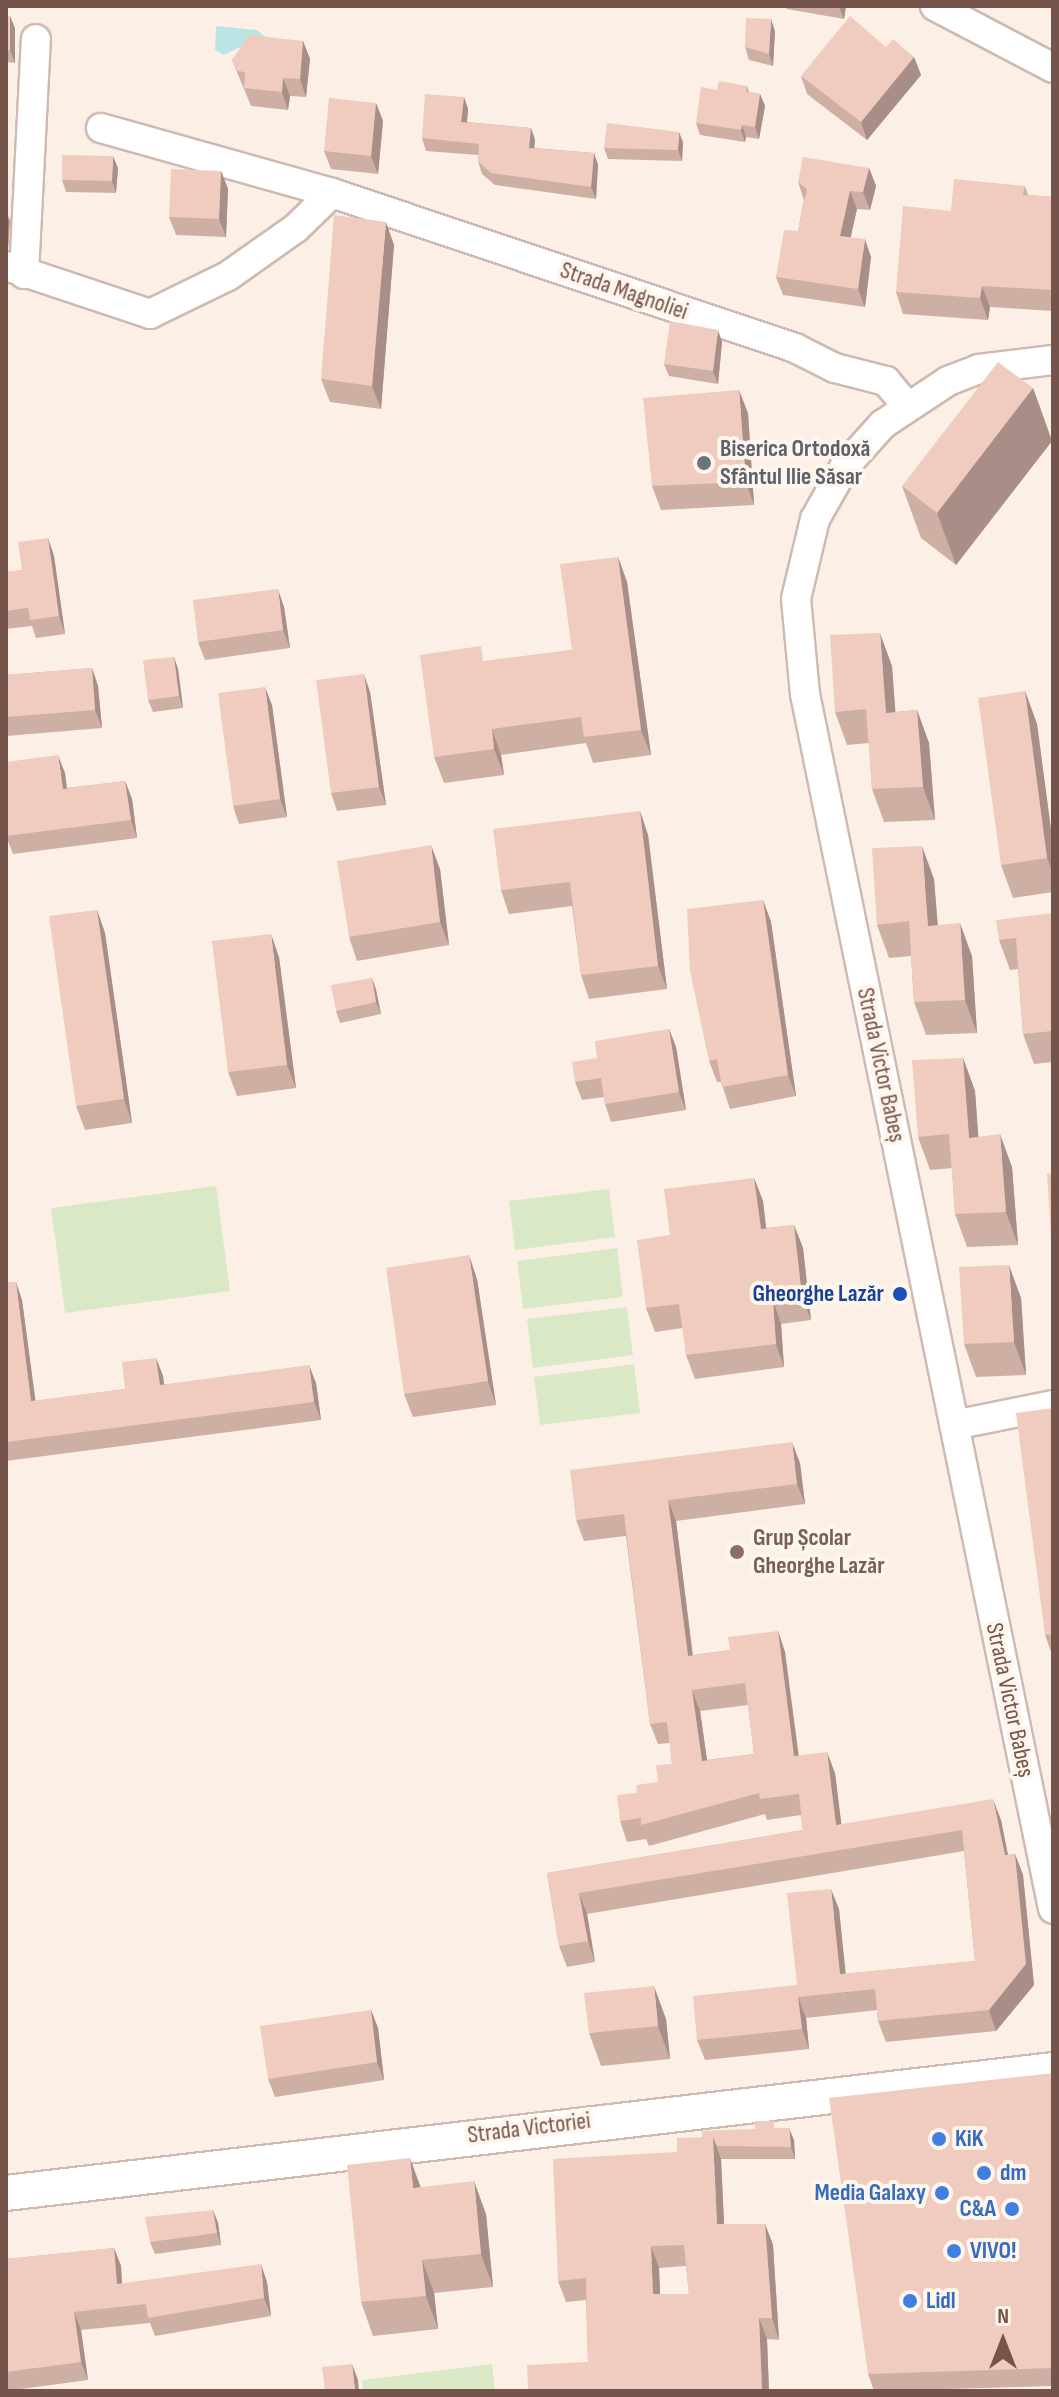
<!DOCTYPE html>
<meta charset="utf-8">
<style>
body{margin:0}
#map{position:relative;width:1059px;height:2397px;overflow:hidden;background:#fcf0e6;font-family:"Sofia Sans Condensed",sans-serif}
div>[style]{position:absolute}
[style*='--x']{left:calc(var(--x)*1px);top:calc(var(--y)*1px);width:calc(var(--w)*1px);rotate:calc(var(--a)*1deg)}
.green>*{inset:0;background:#d9e9c5}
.water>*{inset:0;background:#bbe5e5}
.roads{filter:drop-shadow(2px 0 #cfb9b0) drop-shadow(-2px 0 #cfb9b0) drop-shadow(0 2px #cfb9b0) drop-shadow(0 -2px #cfb9b0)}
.minor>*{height:28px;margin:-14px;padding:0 14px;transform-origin:14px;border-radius:14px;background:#fff}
.tertiary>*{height:34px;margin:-17px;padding:0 17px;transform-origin:17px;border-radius:17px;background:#fff}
.wall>*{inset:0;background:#ceafa4}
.shaded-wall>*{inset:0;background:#a88e86}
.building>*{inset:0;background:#f0cbbf}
.dots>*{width:22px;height:22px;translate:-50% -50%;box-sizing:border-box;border:4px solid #fef5ed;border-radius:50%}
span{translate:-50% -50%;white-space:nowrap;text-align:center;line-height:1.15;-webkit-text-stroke:8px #fef5ed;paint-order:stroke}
.street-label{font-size:24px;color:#75544c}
.worship-label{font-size:24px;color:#5b616d;font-weight:700}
.left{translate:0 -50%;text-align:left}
.transit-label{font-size:24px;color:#164399;font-weight:700}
.right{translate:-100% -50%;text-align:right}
.education-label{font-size:24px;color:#785e54;font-weight:700}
.shop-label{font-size:24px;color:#366cbe;font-weight:700}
.frame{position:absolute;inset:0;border:8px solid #75544c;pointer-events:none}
.north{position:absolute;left:963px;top:2301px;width:80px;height:80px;-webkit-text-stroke:6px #fef5ed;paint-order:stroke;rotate:0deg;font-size:22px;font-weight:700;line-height:32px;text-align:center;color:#75544c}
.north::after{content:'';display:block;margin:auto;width:28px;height:36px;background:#75544c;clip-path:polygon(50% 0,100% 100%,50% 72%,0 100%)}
</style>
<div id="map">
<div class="green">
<div style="clip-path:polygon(216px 1186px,230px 1291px,65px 1313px,51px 1208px)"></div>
<div style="clip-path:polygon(609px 1189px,615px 1237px,515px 1250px,509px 1201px)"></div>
<div style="clip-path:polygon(617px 1248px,623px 1297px,523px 1309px,517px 1261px)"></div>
<div style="clip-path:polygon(627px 1307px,633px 1355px,533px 1368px,527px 1319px)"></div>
<div style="clip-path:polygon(634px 1364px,640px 1413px,540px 1425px,534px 1377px)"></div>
<div style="clip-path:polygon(492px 2364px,495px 2391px,363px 2391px,362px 2380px)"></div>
</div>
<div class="water">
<div style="clip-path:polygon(216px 26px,257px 30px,265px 37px,263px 47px,240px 47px,224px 55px,215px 50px)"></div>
</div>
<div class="roads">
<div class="minor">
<div style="--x:935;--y:6;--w:133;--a:27.7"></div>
<div style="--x:101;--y:128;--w:240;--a:15.7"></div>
<div style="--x:332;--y:193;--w:488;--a:18.5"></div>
<div style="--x:795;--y:348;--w:45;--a:26.6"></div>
<div style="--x:835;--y:368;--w:53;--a:14.3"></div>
<div style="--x:886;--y:381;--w:31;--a:50"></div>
<div style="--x:6;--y:266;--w:152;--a:18.4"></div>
<div style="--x:150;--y:314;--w:87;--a:-26"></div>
<div style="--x:228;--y:276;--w:83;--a:-35.2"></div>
<div style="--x:296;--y:228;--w:50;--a:-44.2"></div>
<div style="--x:24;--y:274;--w:235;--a:-87.1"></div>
<div style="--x:1053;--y:360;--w:75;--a:173.1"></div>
<div style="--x:979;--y:369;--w:33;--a:159"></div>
<div style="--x:948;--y:381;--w:78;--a:146.5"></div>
<div style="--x:883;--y:424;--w:57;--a:132.1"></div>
<div style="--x:845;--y:466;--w:61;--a:119.5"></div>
<div style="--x:815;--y:519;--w:82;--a:103.4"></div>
<div style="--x:796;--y:599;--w:95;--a:84.6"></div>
<div style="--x:805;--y:694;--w:1240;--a:78.46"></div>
<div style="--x:954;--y:1425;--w:101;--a:-11.4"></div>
</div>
<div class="tertiary">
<div style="--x:6;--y:2193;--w:1054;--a:-6.7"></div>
</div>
</div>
<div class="wall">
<div style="clip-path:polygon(786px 6px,846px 6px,844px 19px,787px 9px)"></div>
<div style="clip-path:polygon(6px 16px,15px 28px,15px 63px,6px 62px)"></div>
<div style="clip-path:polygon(775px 31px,773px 66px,749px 60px,745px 47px)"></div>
<div style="clip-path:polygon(303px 41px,310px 59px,306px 97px,290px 96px,288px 110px,251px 106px,232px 60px)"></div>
<div style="clip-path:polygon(886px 47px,914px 57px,921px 75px,867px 140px,807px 94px,801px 76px)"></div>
<div style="clip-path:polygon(747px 86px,749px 92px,760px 94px,765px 106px,759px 139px,746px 137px,745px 142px,700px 135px,696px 123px,717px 90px)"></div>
<div style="clip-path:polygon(464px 97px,468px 109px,467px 122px,531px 128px,535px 140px,534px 148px,594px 153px,598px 165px,596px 199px,495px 185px,482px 174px,478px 161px,478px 155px,426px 151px,422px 138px)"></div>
<div style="clip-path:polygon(376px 103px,383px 121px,378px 174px,331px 169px,324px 151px)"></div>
<div style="clip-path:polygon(683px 142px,682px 161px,608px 159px,604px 148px)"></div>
<div style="clip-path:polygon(118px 168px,116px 193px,66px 192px,62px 180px)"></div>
<div style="clip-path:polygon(869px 168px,876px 186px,870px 210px,857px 209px,850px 238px,871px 257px,865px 307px,783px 295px,776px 277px,798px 231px,804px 200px,798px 182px)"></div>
<div style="clip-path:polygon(221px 171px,228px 189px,226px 237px,176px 235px,169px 217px)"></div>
<div style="clip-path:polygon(1025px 186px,1028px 195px,1053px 197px,1053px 311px,990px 307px,988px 320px,903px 314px,896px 292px,951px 211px)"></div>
<div style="clip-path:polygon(394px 245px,381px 409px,330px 402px,321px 379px)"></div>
<div style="clip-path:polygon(722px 342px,718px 384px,669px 376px,664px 364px)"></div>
<div style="clip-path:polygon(1033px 388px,1052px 441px,956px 565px,921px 538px,902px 486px)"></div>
<div style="clip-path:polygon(748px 413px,754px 505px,661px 510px,652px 486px)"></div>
<div style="clip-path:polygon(48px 538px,54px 556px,65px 634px,36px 638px,32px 626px,6px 629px,6px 572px,22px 570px)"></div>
<div style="clip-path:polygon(618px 557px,627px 582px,651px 755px,593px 763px,586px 743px,501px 755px,504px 775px,444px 783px,434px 757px,486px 661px,572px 650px)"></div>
<div style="clip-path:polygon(284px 607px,290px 648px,205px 660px,198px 642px)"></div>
<div style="clip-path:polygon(174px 657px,178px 669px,183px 708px,153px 712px,148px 700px)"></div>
<div style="clip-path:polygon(892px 666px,895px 712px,917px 710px,929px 743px,935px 820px,884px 822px,872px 789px,869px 743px,847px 745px,835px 712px)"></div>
<div style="clip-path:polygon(92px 668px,98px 686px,102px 728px,6px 736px,6px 675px)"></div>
<div style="clip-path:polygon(1025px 691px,1037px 724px,1053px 845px,1053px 892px,1013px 898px,1001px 865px)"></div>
<div style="clip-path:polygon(370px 692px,386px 805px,337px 811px,331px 793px)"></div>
<div style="clip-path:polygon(272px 705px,287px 817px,239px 824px,233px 806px)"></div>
<div style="clip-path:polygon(65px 773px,67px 788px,125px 781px,132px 799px,137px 838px,13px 854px,6px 836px)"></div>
<div style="clip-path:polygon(640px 811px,648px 835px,667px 989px,589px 999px,581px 975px,572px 906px,509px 914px,501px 890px)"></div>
<div style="clip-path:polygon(440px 869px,449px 945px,357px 961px,349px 937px)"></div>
<div style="clip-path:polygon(934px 879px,938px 925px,972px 956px,977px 1033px,926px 1035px,914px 1002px,911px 956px,889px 958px,877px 925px)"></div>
<div style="clip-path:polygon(763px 900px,771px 922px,796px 1096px,730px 1109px,721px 1082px,717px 1082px,709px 1061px)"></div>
<div style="clip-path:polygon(97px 910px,105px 933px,132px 1123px,85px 1130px,76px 1106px)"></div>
<div style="clip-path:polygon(1053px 913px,1053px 1062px,1034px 1064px,1023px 1034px,1018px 969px,1010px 970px,999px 940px)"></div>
<div style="clip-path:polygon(279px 957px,296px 1088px,237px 1096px,228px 1072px)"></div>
<div style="clip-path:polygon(372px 978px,376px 990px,381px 1014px,340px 1023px,336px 1011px)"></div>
<div style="clip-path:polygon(669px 1029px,676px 1047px,686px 1110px,611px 1122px,605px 1104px,604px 1097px,582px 1100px,575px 1082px,597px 1058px)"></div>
<div style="clip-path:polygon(963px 1058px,975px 1091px,978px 1137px,1012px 1167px,1018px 1245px,967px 1247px,955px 1214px,952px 1168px,930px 1170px,918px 1137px)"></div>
<div style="clip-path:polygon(754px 1178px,763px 1201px,766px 1228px,794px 1225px,803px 1248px,811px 1320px,781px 1324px,784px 1367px,695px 1379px,686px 1355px,683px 1328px,655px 1332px,646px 1308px,670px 1235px)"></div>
<div style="clip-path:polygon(477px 1279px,496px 1405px,413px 1417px,404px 1394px)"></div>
<div style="clip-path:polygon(16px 1282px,22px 1300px,35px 1401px,125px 1389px,156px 1358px,163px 1376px,164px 1384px,316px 1383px,321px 1420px,6px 1461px,6px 1283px)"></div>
<div style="clip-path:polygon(1021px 1298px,1026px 1375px,976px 1377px,964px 1344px)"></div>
<div style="clip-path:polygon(1053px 1408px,1053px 1657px,1045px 1635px)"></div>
<div style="clip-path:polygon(evenodd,800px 1463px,805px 1504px,676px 1521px,693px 1655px,730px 1650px,778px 1631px,785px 1652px,799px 1756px,835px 1773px,841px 1824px,1001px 1820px,1008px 1855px,1015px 1854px,1023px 1875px,1034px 1985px,996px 2031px,886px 2042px,878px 2021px,877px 2010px,806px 2018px,809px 2049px,705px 2060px,697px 2040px,797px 1985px,839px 1909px,845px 1974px,975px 1961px,964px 1851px,587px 1914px,595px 1962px,567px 1967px,559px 1946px,547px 1873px,803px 1830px,801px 1815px,767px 1820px,765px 1814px,649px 1846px,646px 1839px,627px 1842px,620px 1821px,637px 1793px,658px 1782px,672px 1764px,670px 1743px,658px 1744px,650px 1724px,626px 1536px,584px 1541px,576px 1520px,800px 1463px,748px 1705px,754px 1754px,707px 1760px,700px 1711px,748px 1705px)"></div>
<div style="clip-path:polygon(371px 2010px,378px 2028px,384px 2080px,275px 2097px,268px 2079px)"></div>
<div style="clip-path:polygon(666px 2019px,670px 2059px,601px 2066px,589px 2033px)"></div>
<div style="clip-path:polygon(1053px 2073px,1053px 2386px,874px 2391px,868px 2374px)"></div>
<div style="clip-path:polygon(evenodd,776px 2128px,794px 2140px,795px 2159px,721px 2159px,724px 2224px,765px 2224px,773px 2245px,779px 2340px,767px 2339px,769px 2391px,528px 2391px,588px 2362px,586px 2300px,566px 2302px,558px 2281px,677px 2152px,702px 2137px,776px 2128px,686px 2266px,689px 2294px,660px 2294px,659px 2268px,686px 2266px)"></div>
<div style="clip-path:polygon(421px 2187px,486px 2214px,493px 2287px,434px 2293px,438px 2329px,373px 2336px,361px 2302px)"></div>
<div style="clip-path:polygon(213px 2210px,218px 2223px,221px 2245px,155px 2254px,150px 2242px)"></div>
<div style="clip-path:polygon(114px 2248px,121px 2266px,122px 2284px,267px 2282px,271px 2316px,155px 2336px,150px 2323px,81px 2330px,88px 2380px,6px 2391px,6px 2259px)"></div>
</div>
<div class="shaded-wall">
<div style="clip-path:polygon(840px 6px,846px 6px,844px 19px,839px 7px)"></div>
<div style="clip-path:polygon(10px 16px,15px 28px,15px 63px,10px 50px)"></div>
<div style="clip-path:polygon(771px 19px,775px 31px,773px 66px,769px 54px)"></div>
<div style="clip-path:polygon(303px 41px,310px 59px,306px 97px,300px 79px)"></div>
<div style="clip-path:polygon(914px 57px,921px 75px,867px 140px,861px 122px)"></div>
<div style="clip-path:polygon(283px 78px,290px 96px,288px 110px,282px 92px)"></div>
<div style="clip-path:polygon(760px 94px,765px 106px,759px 139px,755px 127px)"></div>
<div style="clip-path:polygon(464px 97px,468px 109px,466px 134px,461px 122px)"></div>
<div style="clip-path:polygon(376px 103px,383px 121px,378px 174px,371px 156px)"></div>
<div style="clip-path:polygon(742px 125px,746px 137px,745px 142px,741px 130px)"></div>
<div style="clip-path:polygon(531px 128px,535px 140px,533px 160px,529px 148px)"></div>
<div style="clip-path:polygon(679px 132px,683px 142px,682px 161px,678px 150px)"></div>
<div style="clip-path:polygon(594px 153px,598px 165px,596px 199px,591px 187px)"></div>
<div style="clip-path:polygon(113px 156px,118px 168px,116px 193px,112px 181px)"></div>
<div style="clip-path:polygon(869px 168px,876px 186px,870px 210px,863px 192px)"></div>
<div style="clip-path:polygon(221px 171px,228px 189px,226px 237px,219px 219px)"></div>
<div style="clip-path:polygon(850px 191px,857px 209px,847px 254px,840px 236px)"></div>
<div style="clip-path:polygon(6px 211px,10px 221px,8px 250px,6px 243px)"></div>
<div style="clip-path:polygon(386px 222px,394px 245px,381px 409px,372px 386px)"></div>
<div style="clip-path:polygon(865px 239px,871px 257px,865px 307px,858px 289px)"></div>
<div style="clip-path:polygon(982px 286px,990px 307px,988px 320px,980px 298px)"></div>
<div style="clip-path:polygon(718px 330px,722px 342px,718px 384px,713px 371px)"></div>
<div style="clip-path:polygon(1033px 388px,1052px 441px,956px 565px,937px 513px)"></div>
<div style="clip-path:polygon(739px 390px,748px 413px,754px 505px,746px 482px)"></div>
<div style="clip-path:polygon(48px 538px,54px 556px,65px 634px,59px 616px)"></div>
<div style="clip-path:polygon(618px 557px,627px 582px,651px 755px,641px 730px)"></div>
<div style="clip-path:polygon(278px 589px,284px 607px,290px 648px,283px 630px)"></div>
<div style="clip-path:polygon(880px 633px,892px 666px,898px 746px,886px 713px)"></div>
<div style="clip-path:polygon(174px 657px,178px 669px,183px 708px,179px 696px)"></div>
<div style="clip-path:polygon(92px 668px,98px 686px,102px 728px,95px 710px)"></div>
<div style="clip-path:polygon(364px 674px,370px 692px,386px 805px,379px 787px)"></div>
<div style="clip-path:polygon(265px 687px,272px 705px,287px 817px,280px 799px)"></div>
<div style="clip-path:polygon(1025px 691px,1037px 724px,1053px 845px,1053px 874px,1047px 858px)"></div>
<div style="clip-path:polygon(917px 710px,929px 743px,935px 820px,923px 787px)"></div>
<div style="clip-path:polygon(492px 729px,501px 755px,504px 775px,494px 749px)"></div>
<div style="clip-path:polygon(58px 755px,65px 773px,69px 807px,63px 789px)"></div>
<div style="clip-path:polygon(125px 781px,132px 799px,137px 838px,131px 820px)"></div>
<div style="clip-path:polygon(640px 811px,648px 835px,667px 989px,658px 966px)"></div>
<div style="clip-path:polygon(431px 845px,440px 869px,449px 945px,440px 922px)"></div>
<div style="clip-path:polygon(922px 846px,934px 879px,940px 959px,928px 926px)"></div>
<div style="clip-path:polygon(763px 900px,771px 922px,796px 1096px,788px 1075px)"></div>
<div style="clip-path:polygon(97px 910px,105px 933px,132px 1123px,124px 1099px)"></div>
<div style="clip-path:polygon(960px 923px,972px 956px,977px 1033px,965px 1000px)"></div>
<div style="clip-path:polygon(271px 934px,279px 957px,296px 1088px,287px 1065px)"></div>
<div style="clip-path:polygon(372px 978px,376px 990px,381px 1014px,376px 1002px)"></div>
<div style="clip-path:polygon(669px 1029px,676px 1047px,686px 1110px,679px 1092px)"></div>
<div style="clip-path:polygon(963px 1058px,975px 1091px,981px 1171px,969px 1138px)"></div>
<div style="clip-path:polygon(1000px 1134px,1012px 1167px,1018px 1245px,1006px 1212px)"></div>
<div style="clip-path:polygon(754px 1178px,763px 1201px,769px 1252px,761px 1229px)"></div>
<div style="clip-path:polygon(794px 1225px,803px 1248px,811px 1320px,802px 1297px)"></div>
<div style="clip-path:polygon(469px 1255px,477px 1279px,496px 1405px,488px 1381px)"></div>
<div style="clip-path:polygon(1009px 1265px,1021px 1298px,1026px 1375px,1014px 1342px)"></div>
<div style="clip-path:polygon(16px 1282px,22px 1300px,38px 1419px,31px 1401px)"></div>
<div style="clip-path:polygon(773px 1300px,781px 1324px,784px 1367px,776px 1344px)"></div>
<div style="clip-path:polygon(156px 1358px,163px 1376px,166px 1403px,160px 1385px)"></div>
<div style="clip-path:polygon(309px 1365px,316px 1383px,321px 1420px,314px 1402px)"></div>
<div style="clip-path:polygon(792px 1442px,800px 1463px,805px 1504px,797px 1484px)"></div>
<div style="clip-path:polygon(668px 1500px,676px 1521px,695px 1676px,688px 1656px)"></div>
<div style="clip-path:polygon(778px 1631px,785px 1652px,801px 1777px,794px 1756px)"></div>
<div style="clip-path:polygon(692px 1690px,700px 1711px,710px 1781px,702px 1761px)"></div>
<div style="clip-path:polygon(827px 1752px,835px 1773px,844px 1845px,836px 1825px)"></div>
<div style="clip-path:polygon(993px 1799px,1001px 1820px,1012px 1876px,1005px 1855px)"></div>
<div style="clip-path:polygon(1015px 1854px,1023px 1875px,1034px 1985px,996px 2031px,989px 2010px)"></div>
<div style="clip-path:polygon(831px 1889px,839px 1909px,848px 1995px,840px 1974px)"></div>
<div style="clip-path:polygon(579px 1893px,587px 1914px,595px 1962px,588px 1941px)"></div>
<div style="clip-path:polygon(654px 1986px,666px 2019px,670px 2059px,658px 2026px)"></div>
<div style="clip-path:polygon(798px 1997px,806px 2018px,809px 2049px,802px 2029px)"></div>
<div style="clip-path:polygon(371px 2010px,378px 2028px,384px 2080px,377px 2062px)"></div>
<div style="clip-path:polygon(789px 2128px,794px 2140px,795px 2159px,791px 2147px)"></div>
<div style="clip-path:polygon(713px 2137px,721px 2159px,725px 2245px,717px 2224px)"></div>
<div style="clip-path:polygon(410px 2158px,422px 2191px,413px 2188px)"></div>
<div style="clip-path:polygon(474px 2181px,486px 2214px,493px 2287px,481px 2254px)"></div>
<div style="clip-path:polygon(213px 2210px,218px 2223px,221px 2245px,217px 2233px)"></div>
<div style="clip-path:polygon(765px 2224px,773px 2245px,779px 2340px,772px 2318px)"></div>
<div style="clip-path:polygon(651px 2246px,659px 2268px,661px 2316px,653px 2294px)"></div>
<div style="clip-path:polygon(114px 2248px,121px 2266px,123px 2302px,117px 2284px)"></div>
<div style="clip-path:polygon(422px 2260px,434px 2293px,438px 2329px,426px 2296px)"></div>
<div style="clip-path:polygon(261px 2264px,267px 2282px,271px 2316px,264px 2298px)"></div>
<div style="clip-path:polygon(74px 2312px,81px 2330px,88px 2380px,81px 2362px)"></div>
<div style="clip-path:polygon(759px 2318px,767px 2339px,769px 2391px,762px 2391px,762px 2389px)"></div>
<div style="clip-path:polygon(352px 2364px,358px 2380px,359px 2391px,355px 2391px)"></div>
</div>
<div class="building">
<div style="clip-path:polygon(6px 16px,10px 16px,10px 50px,6px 50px)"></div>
<div style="clip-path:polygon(850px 16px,886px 47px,893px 39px,914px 57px,861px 122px,801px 76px)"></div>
<div style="clip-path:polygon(746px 18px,771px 19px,769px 54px,745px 47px)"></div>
<div style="clip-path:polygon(249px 35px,303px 41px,300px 79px,283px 78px,282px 92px,244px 88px,245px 72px,237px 71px,232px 60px)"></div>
<div style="clip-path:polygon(719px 81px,747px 86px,746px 92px,760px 94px,755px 127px,742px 125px,741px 130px,696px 123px,701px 87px,717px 90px)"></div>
<div style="clip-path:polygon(425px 94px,464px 97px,461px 122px,531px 128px,529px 148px,594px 153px,591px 187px,491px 173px,478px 161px,479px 144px,422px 138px)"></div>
<div style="clip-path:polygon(329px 98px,376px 103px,371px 156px,324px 151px)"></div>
<div style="clip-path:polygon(607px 123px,679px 132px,678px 150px,604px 148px)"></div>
<div style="clip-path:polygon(62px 155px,113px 156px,112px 181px,62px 180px)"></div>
<div style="clip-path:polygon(803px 157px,869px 168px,863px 192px,850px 191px,840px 236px,865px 239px,858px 289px,776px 277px,784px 230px,798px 231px,807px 189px,798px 182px)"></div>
<div style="clip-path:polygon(171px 169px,221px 171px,219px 219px,169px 217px)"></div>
<div style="clip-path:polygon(954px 179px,1025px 186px,1023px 195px,1053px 197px,1053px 290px,982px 286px,980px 298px,896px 292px,903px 206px,951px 211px)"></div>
<div style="clip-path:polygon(334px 215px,386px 222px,372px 386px,321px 379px)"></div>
<div style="clip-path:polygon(670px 321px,718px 330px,713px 371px,664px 364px)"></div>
<div style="clip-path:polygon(998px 362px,1033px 388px,937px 513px,902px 486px)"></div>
<div style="clip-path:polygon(739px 390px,746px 482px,652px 486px,643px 398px)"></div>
<div style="clip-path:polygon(48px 538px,59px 616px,30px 620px,28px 608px,6px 611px,6px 572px,22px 570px,18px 542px)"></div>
<div style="clip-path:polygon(618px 557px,641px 730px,584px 737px,581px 717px,492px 729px,494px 749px,434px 757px,420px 655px,481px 646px,483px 661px,572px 650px,560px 564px)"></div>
<div style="clip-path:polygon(278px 589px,283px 630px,198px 642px,193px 600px)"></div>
<div style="clip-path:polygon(880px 633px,886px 713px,917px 710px,923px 787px,872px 789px,866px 709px,835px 712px,830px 635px)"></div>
<div style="clip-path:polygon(174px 657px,179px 696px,148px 700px,143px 660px)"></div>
<div style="clip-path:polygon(92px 668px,95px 710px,6px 717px,6px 675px)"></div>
<div style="clip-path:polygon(364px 674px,379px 787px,331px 793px,316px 680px)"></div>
<div style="clip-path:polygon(265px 687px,280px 799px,233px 806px,218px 693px)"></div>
<div style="clip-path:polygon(1025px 691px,1047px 858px,1001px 865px,978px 698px)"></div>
<div style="clip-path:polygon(58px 755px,63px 789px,125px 781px,131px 820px,6px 836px,6px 762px)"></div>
<div style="clip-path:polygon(640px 811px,658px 966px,581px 975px,570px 882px,501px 890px,493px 829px)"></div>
<div style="clip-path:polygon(431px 845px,440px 922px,349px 937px,337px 861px)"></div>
<div style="clip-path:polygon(922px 846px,928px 926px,960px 923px,965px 1000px,914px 1002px,909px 921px,877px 925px,872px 848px)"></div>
<div style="clip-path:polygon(763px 900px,788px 1075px,722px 1087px,717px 1059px,709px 1061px,690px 971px,687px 909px)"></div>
<div style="clip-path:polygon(97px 910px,124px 1099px,76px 1106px,49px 916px)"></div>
<div style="clip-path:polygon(1053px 913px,1053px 1031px,1023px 1034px,1016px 938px,999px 940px,996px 920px)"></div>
<div style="clip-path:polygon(271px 934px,287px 1065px,228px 1072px,212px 941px)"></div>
<div style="clip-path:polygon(372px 978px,376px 1002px,336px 1011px,331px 985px)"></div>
<div style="clip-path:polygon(669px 1029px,679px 1092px,605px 1104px,601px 1078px,575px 1082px,572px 1062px,597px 1058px,595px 1041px)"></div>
<div style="clip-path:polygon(963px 1058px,969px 1138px,1000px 1134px,1006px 1212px,955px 1214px,949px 1134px,918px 1137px,912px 1060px)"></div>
<div style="clip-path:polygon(1053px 1173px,1053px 1251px,1052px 1251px,1047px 1174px)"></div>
<div style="clip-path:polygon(754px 1178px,761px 1229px,794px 1225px,802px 1297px,773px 1300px,776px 1344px,686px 1355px,679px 1304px,646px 1308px,637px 1240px,670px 1235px,664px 1189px)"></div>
<div style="clip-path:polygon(469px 1255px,488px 1381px,404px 1394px,386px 1268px)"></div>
<div style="clip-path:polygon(1009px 1265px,1014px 1342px,964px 1344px,959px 1267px)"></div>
<div style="clip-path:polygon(16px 1282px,31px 1401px,125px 1389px,122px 1362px,156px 1358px,160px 1385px,309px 1365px,314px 1402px,6px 1442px,6px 1283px)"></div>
<div style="clip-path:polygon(1053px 1408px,1053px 1634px,1045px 1635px,1016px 1413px)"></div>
<div style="clip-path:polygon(evenodd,792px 1442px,797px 1484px,668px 1500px,688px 1656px,730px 1650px,728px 1637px,778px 1631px,794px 1756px,827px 1752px,836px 1825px,993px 1799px,1005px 1855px,1015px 1854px,1026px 1964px,989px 2010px,878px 2021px,875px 1989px,798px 1997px,802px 2029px,697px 2040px,693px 1996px,797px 1985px,787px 1893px,831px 1889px,840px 1974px,975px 1961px,962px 1830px,579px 1893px,588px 1941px,559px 1946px,547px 1873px,803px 1830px,799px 1794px,760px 1799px,759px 1793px,641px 1825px,641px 1818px,620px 1821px,617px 1795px,637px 1793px,636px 1785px,658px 1782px,656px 1765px,672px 1764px,667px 1722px,650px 1724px,624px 1514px,576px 1520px,570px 1470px,792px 1442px,745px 1683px,754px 1754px,702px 1761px,692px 1690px,745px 1683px)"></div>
<div style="clip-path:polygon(654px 1986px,658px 2026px,589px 2033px,584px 1993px)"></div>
<div style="clip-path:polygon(371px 2010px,377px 2062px,268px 2079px,260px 2026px)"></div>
<div style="clip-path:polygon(1053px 2073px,1053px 2368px,868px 2374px,829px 2098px)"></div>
<div style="clip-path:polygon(755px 2121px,774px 2121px,774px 2128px,789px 2128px,791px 2147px,717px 2146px,713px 2137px,702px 2137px,702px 2131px,755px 2129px)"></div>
<div style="clip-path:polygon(evenodd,713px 2137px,717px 2224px,765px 2224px,772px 2318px,759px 2318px,762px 2389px,717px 2391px,528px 2391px,527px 2365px,588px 2362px,586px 2278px,558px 2281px,553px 2159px,677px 2152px,677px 2138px,713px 2137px,684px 2245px,689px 2294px,653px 2294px,651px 2246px,684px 2245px)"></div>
<div style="clip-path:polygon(410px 2158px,413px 2188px,474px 2181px,481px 2254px,422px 2260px,426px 2296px,361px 2302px,347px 2165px)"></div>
<div style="clip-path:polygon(213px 2210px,217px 2233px,150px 2242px,145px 2217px)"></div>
<div style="clip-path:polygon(114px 2248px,117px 2284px,261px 2264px,264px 2298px,148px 2318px,146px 2304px,74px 2312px,81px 2362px,6px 2372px,6px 2259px)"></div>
<div style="clip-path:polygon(352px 2364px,355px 2391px,325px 2391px,322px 2367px)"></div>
</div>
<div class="dots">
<div style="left:704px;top:463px;background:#6b7280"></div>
<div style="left:900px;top:1294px;background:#1a4fb4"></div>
<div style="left:737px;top:1552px;background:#8d6e63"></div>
<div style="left:939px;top:2139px;background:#3f7fe0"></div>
<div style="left:984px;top:2173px;background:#3f7fe0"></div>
<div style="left:942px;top:2193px;background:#3f7fe0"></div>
<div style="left:1012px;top:2209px;background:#3f7fe0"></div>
<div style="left:954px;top:2251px;background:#3f7fe0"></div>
<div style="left:910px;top:2301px;background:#3f7fe0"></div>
</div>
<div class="street-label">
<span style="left:624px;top:291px;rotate:19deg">Strada Magnoliei</span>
<span style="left:881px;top:1065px;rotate:78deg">Strada Victor Babeș</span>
<span style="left:1010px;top:1700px;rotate:78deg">Strada Victor Babeș</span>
<span style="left:529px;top:2128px;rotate:-7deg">Strada Victoriei</span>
</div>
<div class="worship-label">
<span class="left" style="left:720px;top:463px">Biserica Ortodoxă<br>Sfântul Ilie Săsar</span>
</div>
<div class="transit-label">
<span class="right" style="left:884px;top:1294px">Gheorghe Lazăr</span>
</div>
<div class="education-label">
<span class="left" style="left:753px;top:1552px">Grup Școlar<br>Gheorghe Lazăr</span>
</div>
<div class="shop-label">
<span class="left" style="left:955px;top:2139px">KiK</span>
<span class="left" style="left:1000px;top:2173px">dm</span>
<span class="right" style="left:926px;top:2193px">Media Galaxy</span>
<span class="right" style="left:996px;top:2209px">C&amp;A</span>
<span class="left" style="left:970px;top:2251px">VIVO!</span>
<span class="left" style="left:926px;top:2301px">Lidl</span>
</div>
<div class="frame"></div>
<div class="north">N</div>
</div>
